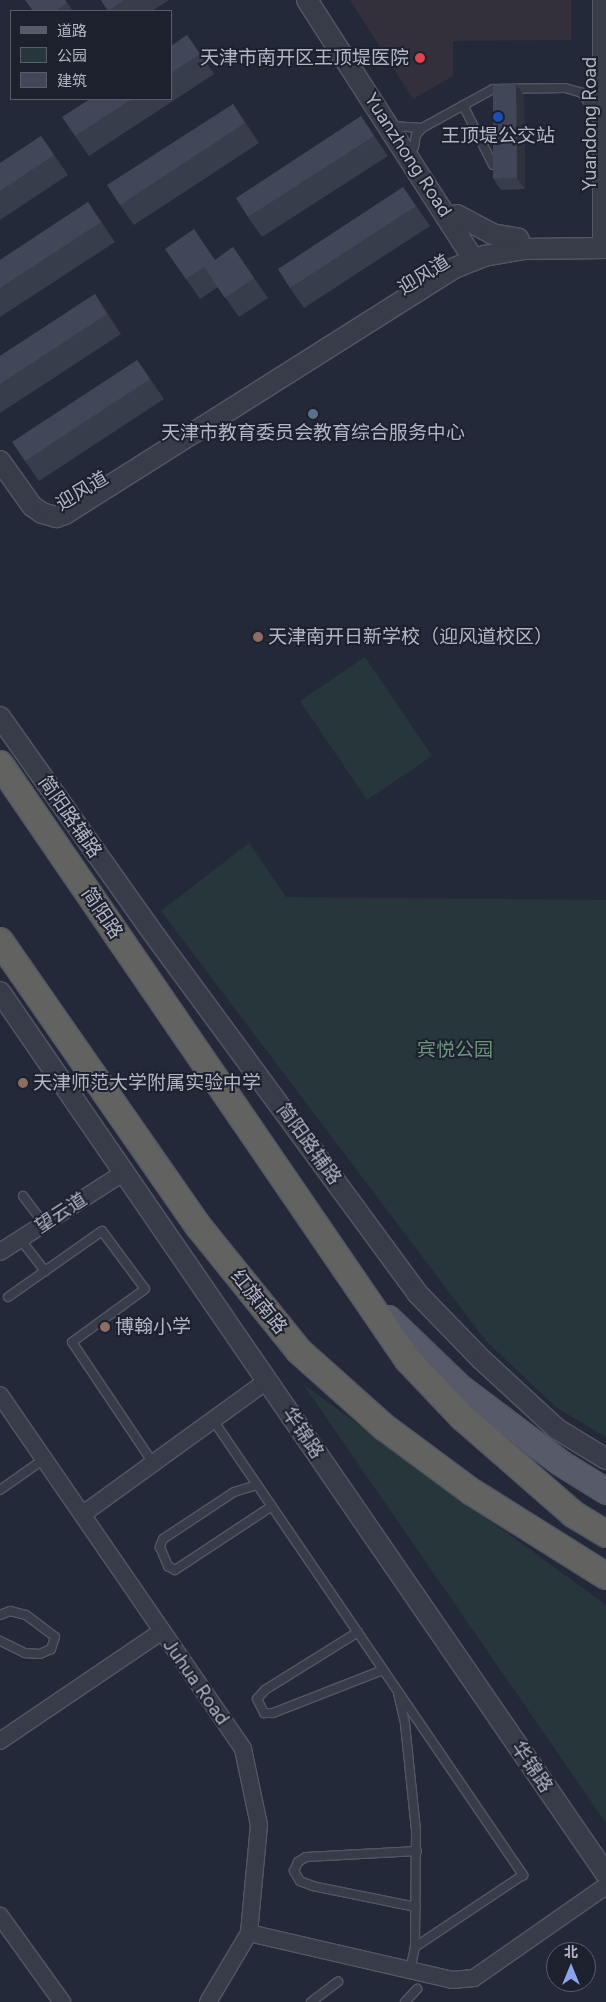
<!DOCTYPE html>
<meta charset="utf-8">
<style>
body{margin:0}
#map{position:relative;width:606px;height:2002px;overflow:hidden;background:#242939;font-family:Figtree,"Noto Sans SC",sans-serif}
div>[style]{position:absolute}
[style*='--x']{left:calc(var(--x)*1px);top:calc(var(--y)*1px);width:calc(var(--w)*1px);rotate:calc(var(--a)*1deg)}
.medical>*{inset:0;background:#332f3b}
.green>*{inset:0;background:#27363b}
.roads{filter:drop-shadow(1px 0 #535764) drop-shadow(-1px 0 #535764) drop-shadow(0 1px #535764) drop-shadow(0 -1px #535764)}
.service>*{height:8px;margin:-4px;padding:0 4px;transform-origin:4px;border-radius:4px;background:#383c49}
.minor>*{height:16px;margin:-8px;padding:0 8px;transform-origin:8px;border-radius:8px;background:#383c49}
.tertiary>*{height:20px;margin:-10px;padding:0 10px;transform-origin:10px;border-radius:10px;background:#383c49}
.primary>*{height:25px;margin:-12.5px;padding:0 12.5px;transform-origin:12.5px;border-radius:12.5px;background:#565a69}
.trunk>*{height:26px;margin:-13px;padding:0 13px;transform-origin:13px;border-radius:13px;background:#626260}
.wall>*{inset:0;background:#383d4c}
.shaded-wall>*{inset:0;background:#2e323e}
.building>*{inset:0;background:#414758}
.dots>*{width:14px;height:14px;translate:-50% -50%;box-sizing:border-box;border:2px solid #1d212e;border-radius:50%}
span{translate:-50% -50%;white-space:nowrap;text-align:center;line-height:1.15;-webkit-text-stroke:4px #1d212e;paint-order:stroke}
.poi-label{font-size:19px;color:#b3b7c5}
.right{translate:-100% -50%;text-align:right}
.left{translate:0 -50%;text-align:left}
.street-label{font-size:19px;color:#b3b7c5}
.park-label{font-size:19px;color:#6c947d}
.legend{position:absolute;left:10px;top:10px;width:162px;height:90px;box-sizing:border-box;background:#1d212e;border:1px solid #595d6a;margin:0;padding:6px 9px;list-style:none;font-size:15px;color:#b3b7c5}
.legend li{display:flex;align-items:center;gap:10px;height:25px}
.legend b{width:25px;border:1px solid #595d6a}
.north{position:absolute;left:546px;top:1942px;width:50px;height:50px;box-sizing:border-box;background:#1d212e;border:1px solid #595d6a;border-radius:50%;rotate:0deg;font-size:14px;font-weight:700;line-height:20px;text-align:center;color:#b3b7c5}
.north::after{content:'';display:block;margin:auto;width:18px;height:22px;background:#8fa2ee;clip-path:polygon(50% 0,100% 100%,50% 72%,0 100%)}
</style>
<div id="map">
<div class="medical">
<div style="clip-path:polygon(350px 0,571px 0,571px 40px,453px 41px,453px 76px,413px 99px)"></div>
</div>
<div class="green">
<div style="clip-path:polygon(365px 657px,432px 756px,367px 800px,300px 701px)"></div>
<div style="clip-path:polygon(249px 843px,286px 897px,606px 900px,606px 1437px,557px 1408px,486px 1341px,161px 911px)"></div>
<div style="clip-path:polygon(303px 1384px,606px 1605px,606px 1823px)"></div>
</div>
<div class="roads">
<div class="service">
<div style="--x:463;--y:105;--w:67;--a:63.4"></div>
<div style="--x:392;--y:126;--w:30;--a:4"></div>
<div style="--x:414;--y:147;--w:12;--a:-81"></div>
<div style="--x:416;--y:135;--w:9;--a:-49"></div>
<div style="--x:422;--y:128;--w:81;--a:-28.8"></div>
<div style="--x:493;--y:89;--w:72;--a:-0.8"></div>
<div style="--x:565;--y:88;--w:18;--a:16"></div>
<div style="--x:582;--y:93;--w:14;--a:56"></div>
<div style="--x:23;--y:1196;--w:35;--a:53"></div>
<div style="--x:20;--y:1239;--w:41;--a:52"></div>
<div style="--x:8;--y:1297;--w:115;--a:-35.1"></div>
<div style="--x:102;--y:1231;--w:72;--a:53.4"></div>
<div style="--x:145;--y:1289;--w:90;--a:144"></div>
<div style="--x:72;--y:1342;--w:146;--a:56.2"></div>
<div style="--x:213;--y:1420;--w:551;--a:55.73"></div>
<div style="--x:523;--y:1875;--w:130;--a:146.3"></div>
<div style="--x:257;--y:1485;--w:24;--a:163"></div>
<div style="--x:234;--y:1492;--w:85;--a:146.5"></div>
<div style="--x:163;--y:1539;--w:9;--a:111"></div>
<div style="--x:160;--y:1547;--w:21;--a:67"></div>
<div style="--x:168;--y:1566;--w:8;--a:30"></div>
<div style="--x:175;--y:1570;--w:116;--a:-33.4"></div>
<div style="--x:0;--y:1490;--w:54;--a:-35.2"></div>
<div style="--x:0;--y:1615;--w:11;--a:-22"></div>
<div style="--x:10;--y:1611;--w:16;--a:14"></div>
<div style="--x:26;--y:1615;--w:36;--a:37"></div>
<div style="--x:55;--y:1637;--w:13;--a:108"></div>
<div style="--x:51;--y:1649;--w:12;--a:156"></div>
<div style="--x:40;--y:1654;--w:15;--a:-176"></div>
<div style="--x:25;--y:1653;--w:28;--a:-154"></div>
<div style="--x:358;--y:1632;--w:110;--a:148.1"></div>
<div style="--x:265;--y:1690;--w:12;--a:132"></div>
<div style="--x:257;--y:1699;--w:16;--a:63"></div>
<div style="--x:264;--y:1713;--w:9;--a:0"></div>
<div style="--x:273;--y:1713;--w:118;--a:-21.4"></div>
<div style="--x:398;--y:1693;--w:32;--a:77"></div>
<div style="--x:405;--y:1724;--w:107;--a:84.1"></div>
<div style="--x:416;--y:1830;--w:117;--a:90.5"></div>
<div style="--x:415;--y:1947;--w:25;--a:102"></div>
<div style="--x:416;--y:1907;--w:105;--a:-168.5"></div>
<div style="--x:313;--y:1886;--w:14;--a:-159"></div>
<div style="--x:300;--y:1881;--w:12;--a:-121"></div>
<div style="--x:294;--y:1871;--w:10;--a:-66"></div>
<div style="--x:298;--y:1862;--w:9;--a:-32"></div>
<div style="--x:306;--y:1857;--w:111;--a:-3.1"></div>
<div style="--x:311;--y:2002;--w:34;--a:-37"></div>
<div style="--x:405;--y:2002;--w:18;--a:-47"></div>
</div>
<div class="minor">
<div style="--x:0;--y:1252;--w:146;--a:-32.7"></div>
<div style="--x:0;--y:1395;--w:429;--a:55.5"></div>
<div style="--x:243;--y:1749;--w:78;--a:78.1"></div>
<div style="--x:259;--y:1825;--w:108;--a:95.3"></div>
<div style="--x:249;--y:1933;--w:80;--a:120.7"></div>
<div style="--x:83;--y:1514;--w:228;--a:-35.9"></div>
<div style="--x:0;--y:1741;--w:194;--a:-34.1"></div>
<div style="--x:0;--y:1916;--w:106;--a:54.2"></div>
<div style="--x:249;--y:1933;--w:208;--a:13"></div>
<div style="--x:452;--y:1980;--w:22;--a:-5"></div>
<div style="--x:474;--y:1978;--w:161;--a:-34.9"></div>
</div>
<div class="tertiary">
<div style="--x:307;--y:0;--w:309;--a:57.3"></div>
<div style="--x:603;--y:0;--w:248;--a:90"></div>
<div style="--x:457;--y:215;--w:40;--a:28"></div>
<div style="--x:492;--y:234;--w:27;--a:10"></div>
<div style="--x:0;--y:461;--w:55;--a:54.6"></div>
<div style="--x:32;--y:506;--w:12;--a:35"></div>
<div style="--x:42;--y:513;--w:15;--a:16"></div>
<div style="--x:56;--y:517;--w:9;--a:-18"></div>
<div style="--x:65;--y:514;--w:458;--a:-32.3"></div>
<div style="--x:452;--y:269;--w:35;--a:-22"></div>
<div style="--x:484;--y:256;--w:41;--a:-9.9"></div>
<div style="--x:524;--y:249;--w:82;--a:-0.7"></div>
<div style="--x:0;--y:717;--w:255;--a:54.7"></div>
<div style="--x:147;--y:925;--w:456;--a:53.7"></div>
<div style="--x:417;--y:1293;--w:93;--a:45.9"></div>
<div style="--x:482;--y:1360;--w:102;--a:42.6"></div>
<div style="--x:557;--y:1429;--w:57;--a:31.5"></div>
<div style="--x:0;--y:992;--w:1070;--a:55.51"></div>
</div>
<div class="primary">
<div style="--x:388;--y:1318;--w:101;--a:43.8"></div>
<div style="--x:461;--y:1388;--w:125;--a:36.9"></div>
<div style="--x:561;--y:1463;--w:53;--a:31.9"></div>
</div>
<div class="trunk">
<div style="--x:0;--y:764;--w:722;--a:55.61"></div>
<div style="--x:408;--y:1360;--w:79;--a:46.5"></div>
<div style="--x:462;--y:1417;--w:147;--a:41.1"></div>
<div style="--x:573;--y:1514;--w:39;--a:31"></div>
<div style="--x:0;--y:941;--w:348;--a:55.2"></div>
<div style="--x:199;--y:1227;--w:159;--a:51.1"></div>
<div style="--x:299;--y:1351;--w:114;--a:41.8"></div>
<div style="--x:384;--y:1427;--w:109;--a:36.5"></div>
<div style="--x:472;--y:1492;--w:158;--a:32.1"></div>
</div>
</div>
<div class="wall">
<div style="clip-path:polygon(65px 0,73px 11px,33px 11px)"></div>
<div style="clip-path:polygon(101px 0,169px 0,152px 11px,108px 11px)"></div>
<div style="clip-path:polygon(187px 35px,214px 74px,89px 156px,75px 136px,90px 99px,171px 99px,171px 46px)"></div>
<div style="clip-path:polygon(516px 84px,524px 96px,525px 189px,501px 190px,493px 178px)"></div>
<div style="clip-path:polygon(233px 104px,259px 143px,134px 225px,120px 205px)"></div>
<div style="clip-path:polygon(361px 116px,388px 156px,262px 237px,248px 217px)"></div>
<div style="clip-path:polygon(41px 136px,68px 175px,0 220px,0 163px)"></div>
<div style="clip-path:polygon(403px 187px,430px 226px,304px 308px,290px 288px)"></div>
<div style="clip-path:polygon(88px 202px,115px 242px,0 317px,0 260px)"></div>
<div style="clip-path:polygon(233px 247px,268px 298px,239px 317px,218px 287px,200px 299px,165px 249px,215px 260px)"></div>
<div style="clip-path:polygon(95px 294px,121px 334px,0 413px,0 356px)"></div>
<div style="clip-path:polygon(137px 360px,164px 399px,39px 481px,25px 461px)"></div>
</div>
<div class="shaded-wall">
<div style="clip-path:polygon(516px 84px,524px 96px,525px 189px,517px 178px)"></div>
<div style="clip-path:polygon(233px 104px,247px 123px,259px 143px,245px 123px)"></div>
<div style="clip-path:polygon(361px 116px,375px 136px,388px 156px,374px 136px)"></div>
<div style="clip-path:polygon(88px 202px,102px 222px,115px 242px,101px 222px)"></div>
<div style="clip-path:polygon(95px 294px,109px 314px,121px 334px,107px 314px)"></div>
</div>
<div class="building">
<div style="clip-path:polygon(25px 0,65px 0,67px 3px,56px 11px,33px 11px)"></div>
<div style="clip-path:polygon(101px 0,124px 0,108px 11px)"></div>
<div style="clip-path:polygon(187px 35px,200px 54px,171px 73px,171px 46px)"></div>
<div style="clip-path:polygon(516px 84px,517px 178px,493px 178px,493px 85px)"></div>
<div style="clip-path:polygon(90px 99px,132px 99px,75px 136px,62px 117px)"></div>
<div style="clip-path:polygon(233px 104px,245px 123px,120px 205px,107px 185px)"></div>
<div style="clip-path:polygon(361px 116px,374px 136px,248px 217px,236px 198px)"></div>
<div style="clip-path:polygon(41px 136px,54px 155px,0 191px,0 163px)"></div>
<div style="clip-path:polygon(403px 187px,416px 206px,290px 288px,278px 269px)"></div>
<div style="clip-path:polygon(88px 202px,101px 222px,0 288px,0 260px)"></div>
<div style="clip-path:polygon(194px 229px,215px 260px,233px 247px,254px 278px,225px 298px,204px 267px,186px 279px,165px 249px)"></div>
<div style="clip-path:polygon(95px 294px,107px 314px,0 384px,0 356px)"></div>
<div style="clip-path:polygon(137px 360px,150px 379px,25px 461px,12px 442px)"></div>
</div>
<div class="dots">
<div style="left:420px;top:58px;background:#e0444e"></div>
<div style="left:498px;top:117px;background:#1a4fb4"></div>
<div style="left:313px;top:414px;background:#5c6f8a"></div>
<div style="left:258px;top:637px;background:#8d6e63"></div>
<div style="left:23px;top:1083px;background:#8d6e63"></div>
<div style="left:105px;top:1327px;background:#8d6e63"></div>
</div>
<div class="poi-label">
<span class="right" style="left:409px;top:58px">天津市南开区王顶堤医院</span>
<span style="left:498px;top:136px">王顶堤公交站</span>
<span style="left:313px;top:433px">天津市教育委员会教育综合服务中心</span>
<span class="left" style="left:268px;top:637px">天津南开日新学校（迎风道校区）</span>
<span class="left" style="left:33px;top:1083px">天津师范大学附属实验中学</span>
<span class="left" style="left:115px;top:1327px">博翰小学</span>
</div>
<div class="street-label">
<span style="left:590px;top:124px;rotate:-90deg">Yuandong Road</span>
<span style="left:408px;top:155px;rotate:57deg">Yuanzhong Road</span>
<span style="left:424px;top:275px;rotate:-32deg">迎风道</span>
<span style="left:82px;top:491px;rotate:-31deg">迎风道</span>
<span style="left:70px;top:817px;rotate:55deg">简阳路辅路</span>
<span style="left:102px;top:913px;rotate:56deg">简阳路</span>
<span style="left:309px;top:1144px;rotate:54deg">简阳路辅路</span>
<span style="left:61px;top:1213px;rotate:-33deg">望云道</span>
<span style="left:259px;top:1302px;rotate:51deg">红旗南路</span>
<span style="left:303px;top:1433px;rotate:56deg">华锦路</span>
<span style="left:196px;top:1682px;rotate:55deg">Juhua Road</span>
<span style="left:532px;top:1767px;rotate:56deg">华锦路</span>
</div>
<div class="park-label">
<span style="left:455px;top:1050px">宾悦公园</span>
</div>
<ul class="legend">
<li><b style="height:6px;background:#565a69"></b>道路</li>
<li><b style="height:14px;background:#27363b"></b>公园</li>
<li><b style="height:14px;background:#414758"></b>建筑</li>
</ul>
<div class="north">北</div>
</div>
